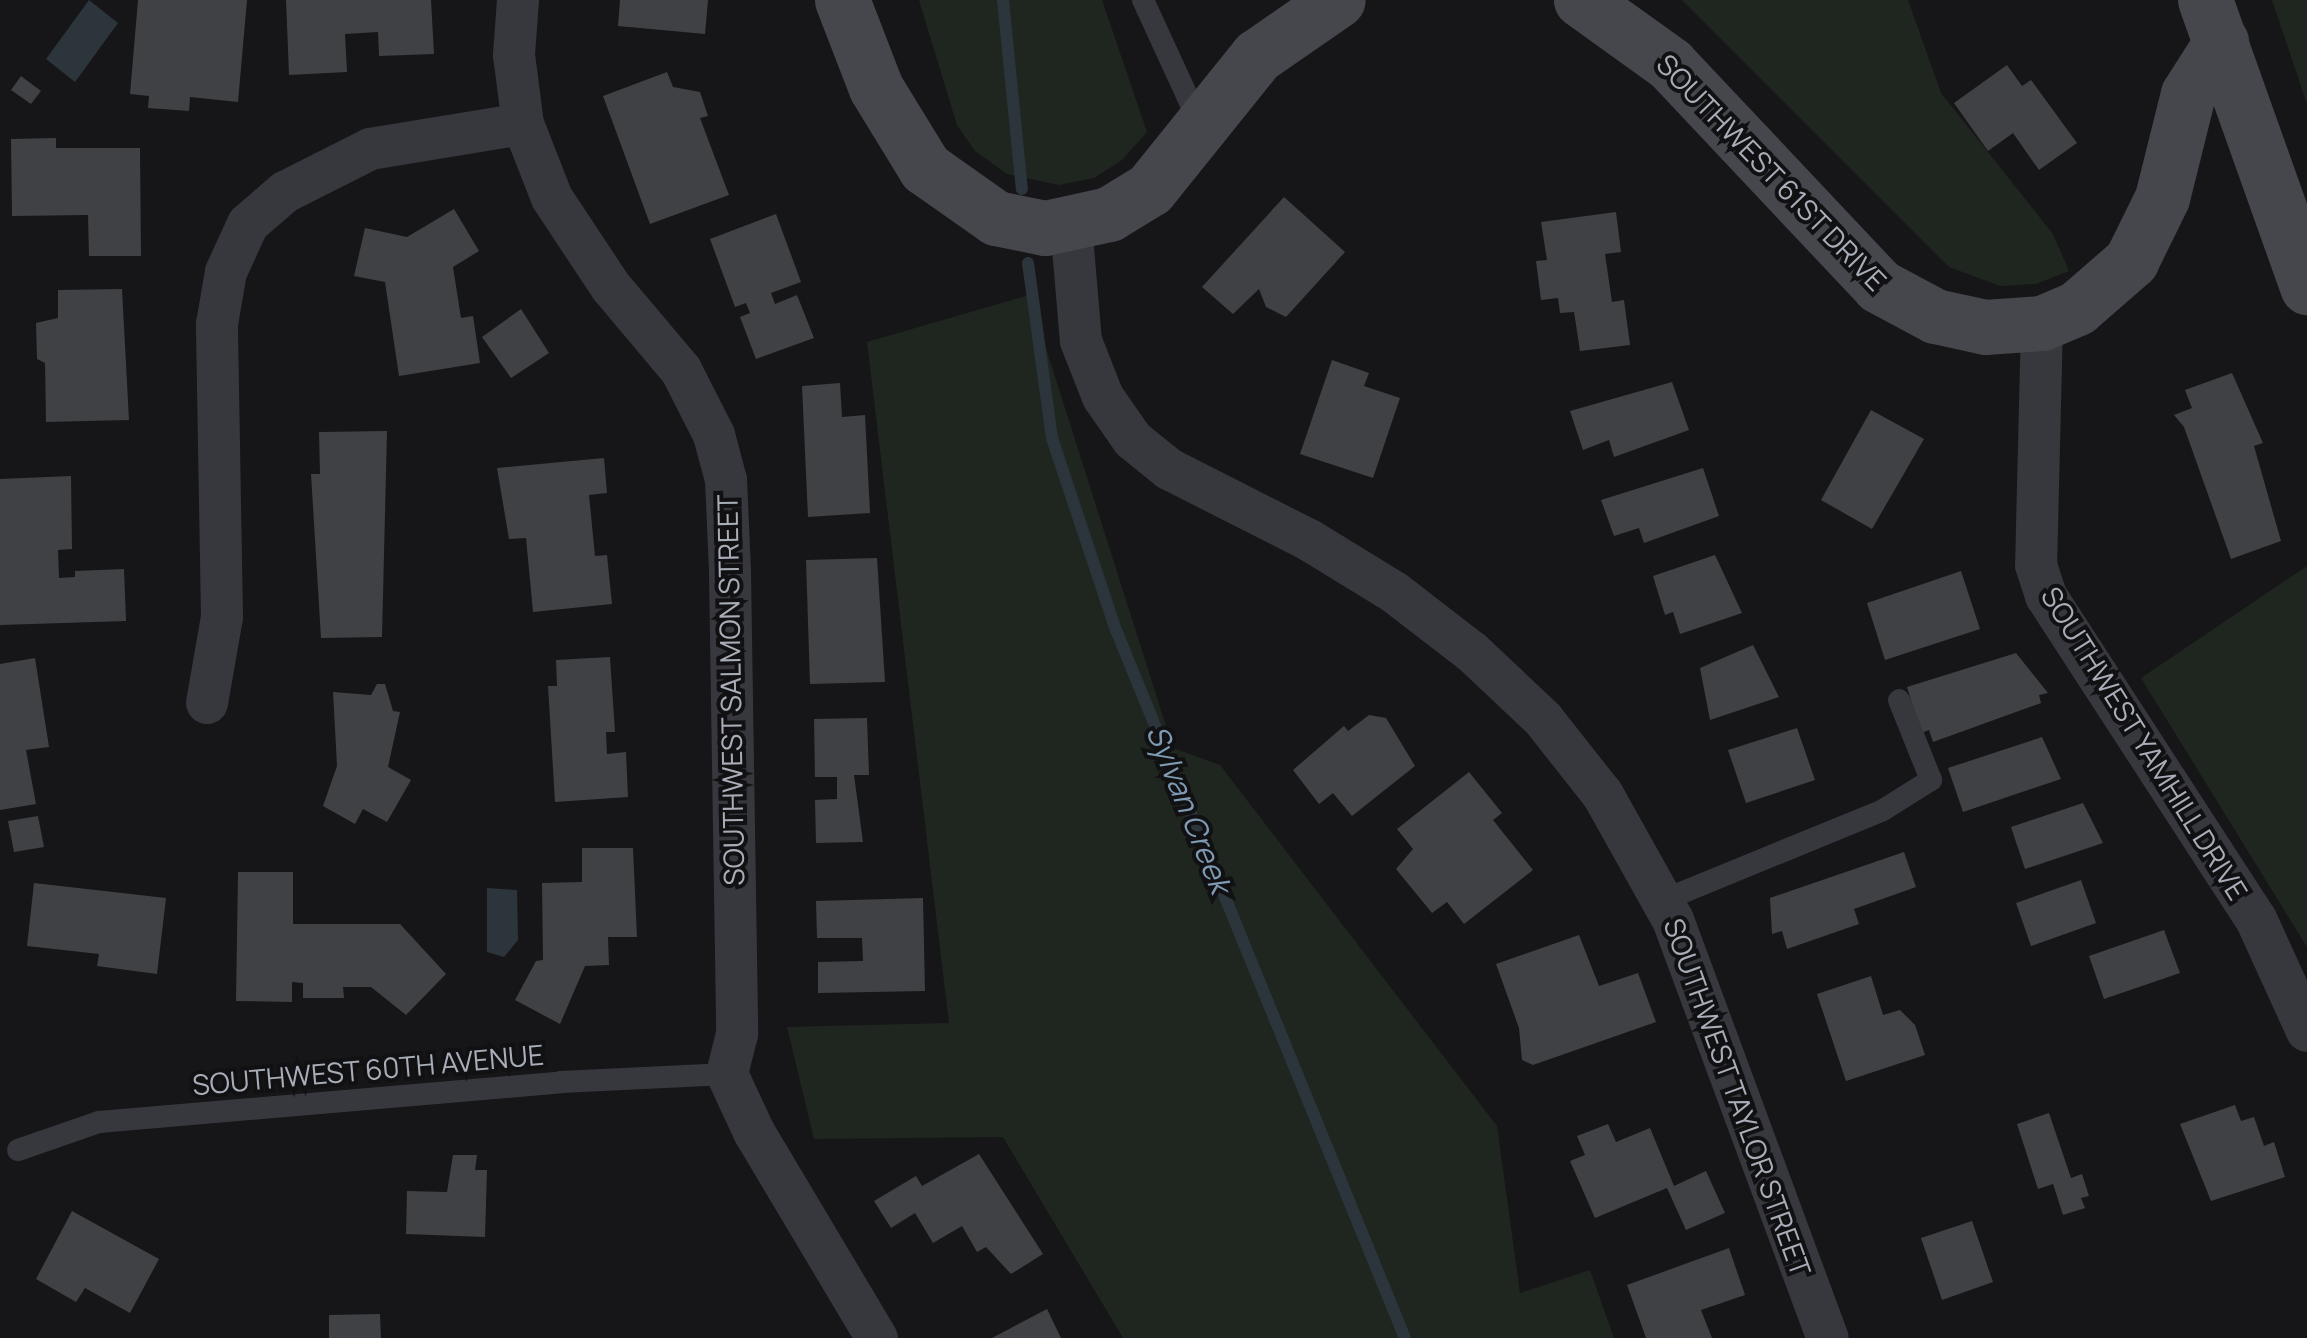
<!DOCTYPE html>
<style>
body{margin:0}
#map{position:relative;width:2307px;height:1338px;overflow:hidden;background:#161618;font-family:Manrope,sans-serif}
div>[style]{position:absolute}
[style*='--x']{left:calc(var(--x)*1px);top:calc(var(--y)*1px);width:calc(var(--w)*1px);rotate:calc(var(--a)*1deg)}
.green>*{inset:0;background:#1e261f}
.water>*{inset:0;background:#2c353c}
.stream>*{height:12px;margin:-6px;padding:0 6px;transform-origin:6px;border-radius:6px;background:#2c353c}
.building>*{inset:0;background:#404145}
.lane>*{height:22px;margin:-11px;padding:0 11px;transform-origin:11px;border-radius:11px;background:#37383d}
.street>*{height:42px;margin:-21px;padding:0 21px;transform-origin:21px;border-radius:21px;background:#37383d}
.secondary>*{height:55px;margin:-27.5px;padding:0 27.5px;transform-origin:27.5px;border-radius:27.5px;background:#45474d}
span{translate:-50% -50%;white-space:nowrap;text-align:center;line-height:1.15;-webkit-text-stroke:8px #111113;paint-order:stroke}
.street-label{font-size:28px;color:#a8adb8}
.water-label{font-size:30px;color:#7f9bb3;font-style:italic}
</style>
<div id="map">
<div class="green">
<div style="clip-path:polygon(919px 0,1102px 0,1147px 132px,1122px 160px,1094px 178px,1059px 185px,1007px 174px,975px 151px,957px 125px)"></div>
<div style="clip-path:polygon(1682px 0,1908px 0,1941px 93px,2053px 234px,2069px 271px,2036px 284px,2000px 286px,1949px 267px)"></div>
<div style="clip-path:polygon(2272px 0,2307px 0,2307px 104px)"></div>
<div style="clip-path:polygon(1029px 295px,1173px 748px,1220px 765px,1497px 1126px,1520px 1293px,1590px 1270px,1614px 1338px,1123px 1338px,1003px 1137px,814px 1139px,787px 1027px,949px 1023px,867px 342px)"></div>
<div style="clip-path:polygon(2307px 566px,2307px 947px,2141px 678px)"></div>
</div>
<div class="water">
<div style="clip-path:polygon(89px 0,118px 23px,75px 82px,46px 59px)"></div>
<div style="clip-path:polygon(487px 888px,517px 890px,518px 940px,504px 957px,487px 952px)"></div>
</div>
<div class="stream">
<div style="--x:1003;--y:0;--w:190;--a:84.3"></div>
<div style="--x:1028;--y:263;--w:177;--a:82.2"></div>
<div style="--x:1052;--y:438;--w:202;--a:71.6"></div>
<div style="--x:1116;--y:630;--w:765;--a:67.8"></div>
</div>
<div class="building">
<div style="clip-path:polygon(138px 0,247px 0,238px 102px,190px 97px,189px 111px,148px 108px,149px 96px,130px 94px)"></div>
<div style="clip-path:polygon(286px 0,431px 0,434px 54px,379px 56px,378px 32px,345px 34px,347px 72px,289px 75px)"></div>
<div style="clip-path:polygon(620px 0,708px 0,705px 34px,618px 26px)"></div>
<div style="clip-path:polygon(2007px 65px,2022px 86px,2031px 80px,2077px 143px,2039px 170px,2013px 133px,1988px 151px,1954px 103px)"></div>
<div style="clip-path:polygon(667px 72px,673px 87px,700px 92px,708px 116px,700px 118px,729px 195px,650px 224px,603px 96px)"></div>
<div style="clip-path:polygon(21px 76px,41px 91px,31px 104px,11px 90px)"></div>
<div style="clip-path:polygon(56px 138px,56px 148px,140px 148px,141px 256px,89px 256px,88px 215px,12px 216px,11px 139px)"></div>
<div style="clip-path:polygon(1284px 197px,1345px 252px,1286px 317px,1266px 307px,1259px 289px,1233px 314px,1202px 287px)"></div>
<div style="clip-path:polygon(454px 209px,479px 251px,453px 267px,461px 318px,473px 316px,480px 363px,399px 376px,385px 282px,354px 276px,365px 228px,407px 237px)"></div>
<div style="clip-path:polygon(1616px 212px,1621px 252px,1605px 254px,1612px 302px,1624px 300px,1630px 345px,1580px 351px,1574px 312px,1560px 313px,1558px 298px,1541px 300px,1536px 261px,1547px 260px,1541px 222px)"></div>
<div style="clip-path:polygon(776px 214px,801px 282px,771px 293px,775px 304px,797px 295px,814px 338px,756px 359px,740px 317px,750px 313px,746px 303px,735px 307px,710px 239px)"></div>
<div style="clip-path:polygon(122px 289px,129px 420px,46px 422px,45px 363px,37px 359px,36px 323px,58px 318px,58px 290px)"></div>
<div style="clip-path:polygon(521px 309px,549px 353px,511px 378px,482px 337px)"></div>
<div style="clip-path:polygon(1332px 360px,1369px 373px,1364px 386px,1400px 398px,1373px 478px,1300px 454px)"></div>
<div style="clip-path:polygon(2232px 373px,2263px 443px,2254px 446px,2281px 541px,2231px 559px,2184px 427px,2174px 415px,2192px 408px,2185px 390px)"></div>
<div style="clip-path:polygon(1672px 382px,1689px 430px,1614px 457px,1609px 440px,1583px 450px,1570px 411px)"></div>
<div style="clip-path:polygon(840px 383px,842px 417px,865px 415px,870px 513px,808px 517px,802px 386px)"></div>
<div style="clip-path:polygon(1871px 410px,1924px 439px,1872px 529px,1821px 500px)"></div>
<div style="clip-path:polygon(387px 431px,382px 637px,321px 638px,311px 474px,320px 474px,319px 432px)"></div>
<div style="clip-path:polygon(604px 458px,607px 493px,589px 495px,595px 556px,607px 555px,612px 604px,533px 612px,526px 538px,509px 539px,497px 468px)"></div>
<div style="clip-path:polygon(1703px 468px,1719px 516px,1644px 543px,1639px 528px,1614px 536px,1601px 500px)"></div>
<div style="clip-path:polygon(71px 476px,72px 549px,58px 550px,59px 578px,75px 577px,75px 571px,124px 569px,126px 621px,0 625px,0 479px)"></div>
<div style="clip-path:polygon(1715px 555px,1742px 613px,1680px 634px,1673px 612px,1665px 615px,1653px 576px)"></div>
<div style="clip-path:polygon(877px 558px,885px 682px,810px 684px,806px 560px)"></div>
<div style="clip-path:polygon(1961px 571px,1980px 629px,1885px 660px,1867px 603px)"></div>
<div style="clip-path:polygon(1753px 645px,1779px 697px,1710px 720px,1700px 668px)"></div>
<div style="clip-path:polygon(2016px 653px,2048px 693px,2039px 695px,2041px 703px,1933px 742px,1929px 730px,1921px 733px,1907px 687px)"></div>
<div style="clip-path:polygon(610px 657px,615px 732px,606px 732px,607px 754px,626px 752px,628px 797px,555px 802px,548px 686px,557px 686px,556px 660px)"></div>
<div style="clip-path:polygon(35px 658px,49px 747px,26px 750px,36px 804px,0 810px,0 664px)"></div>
<div style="clip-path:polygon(377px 684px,385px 684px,393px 711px,400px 712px,388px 767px,411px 780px,387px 822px,363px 809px,355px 824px,323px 806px,337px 766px,333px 692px,371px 695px)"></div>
<div style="clip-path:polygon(1369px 715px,1386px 718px,1415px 766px,1352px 816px,1333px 793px,1319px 804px,1293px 770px,1344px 726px,1348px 731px)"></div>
<div style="clip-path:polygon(867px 718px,869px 775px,854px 775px,863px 842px,816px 843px,815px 800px,837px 799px,837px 777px,815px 777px,814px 719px)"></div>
<div style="clip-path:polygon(1797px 728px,1815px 780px,1746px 803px,1728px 750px)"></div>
<div style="clip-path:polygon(2042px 737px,2061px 779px,1963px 812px,1948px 768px)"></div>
<div style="clip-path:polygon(1469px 772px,1502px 813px,1493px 820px,1533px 870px,1464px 924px,1447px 902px,1432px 913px,1396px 869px,1413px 849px,1397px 829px)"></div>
<div style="clip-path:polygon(2083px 803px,2103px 843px,2025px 869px,2011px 827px)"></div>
<div style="clip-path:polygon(38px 816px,44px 847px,14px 852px,8px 821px)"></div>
<div style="clip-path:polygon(582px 848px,633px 848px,637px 937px,608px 937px,609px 965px,585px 966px,560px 1024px,515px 1000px,536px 961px,543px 960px,542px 883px,582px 882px)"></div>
<div style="clip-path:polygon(1904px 852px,1916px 887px,1854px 909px,1859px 924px,1787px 949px,1782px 931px,1772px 934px,1770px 898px)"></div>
<div style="clip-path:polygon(238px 872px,293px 872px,293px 924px,400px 924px,446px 974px,406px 1015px,371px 987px,343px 987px,344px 998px,303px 998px,303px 983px,292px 982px,292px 1002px,236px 1001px)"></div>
<div style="clip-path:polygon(2081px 880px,2096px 923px,2031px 946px,2016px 903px)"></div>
<div style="clip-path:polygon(34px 883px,166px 898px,157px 974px,97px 966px,99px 954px,27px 946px)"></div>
<div style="clip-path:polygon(923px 898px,925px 991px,818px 993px,818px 962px,863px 961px,862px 938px,817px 938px,816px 901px)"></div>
<div style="clip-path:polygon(2164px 930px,2180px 973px,2104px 999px,2089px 956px)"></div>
<div style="clip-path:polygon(1579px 935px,1599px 986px,1638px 973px,1656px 1022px,1533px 1065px,1522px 1060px,1519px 1028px,1496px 964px)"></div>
<div style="clip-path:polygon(1871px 976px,1883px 1015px,1900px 1010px,1915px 1025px,1925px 1055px,1846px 1081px,1817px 994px)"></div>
<div style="clip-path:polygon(2235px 1105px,2241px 1121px,2254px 1117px,2264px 1146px,2274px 1142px,2285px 1177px,2211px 1201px,2180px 1124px)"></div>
<div style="clip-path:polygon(2049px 1113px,2071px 1178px,2082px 1174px,2089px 1196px,2081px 1198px,2085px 1208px,2063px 1215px,2053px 1184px,2038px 1189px,2017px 1124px)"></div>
<div style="clip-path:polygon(1608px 1124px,1616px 1142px,1650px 1128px,1674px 1186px,1706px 1171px,1725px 1213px,1686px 1230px,1667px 1188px,1595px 1218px,1570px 1161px,1585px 1155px,1577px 1136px)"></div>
<div style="clip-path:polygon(979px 1154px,1043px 1254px,1011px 1274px,986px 1247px,977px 1252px,962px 1226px,933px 1243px,915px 1213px,891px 1228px,874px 1201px,916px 1176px,922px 1186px)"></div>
<div style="clip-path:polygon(453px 1155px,477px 1155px,475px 1170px,487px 1170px,485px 1237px,406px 1234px,407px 1191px,447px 1192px)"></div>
<div style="clip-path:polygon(72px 1211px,159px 1259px,130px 1313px,85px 1288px,76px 1302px,36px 1279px)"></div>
<div style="clip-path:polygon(1972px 1221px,1993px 1282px,1942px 1300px,1921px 1238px)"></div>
<div style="clip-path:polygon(1729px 1248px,1745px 1295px,1701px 1310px,1712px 1338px,1646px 1338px,1627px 1285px)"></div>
<div style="clip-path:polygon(1047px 1309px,1061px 1338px,992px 1338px)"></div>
<div style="clip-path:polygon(380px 1314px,381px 1338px,329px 1338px,329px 1315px)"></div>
</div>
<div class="lane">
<div style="--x:1143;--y:0;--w:136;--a:65.3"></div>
<div style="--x:1664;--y:900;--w:237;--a:-22.3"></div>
<div style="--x:1883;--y:810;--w:57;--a:-32"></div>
<div style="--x:1931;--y:780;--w:86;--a:-111.8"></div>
<div style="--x:18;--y:1150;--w:86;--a:-19.1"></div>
<div style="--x:99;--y:1122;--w:464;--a:-4.9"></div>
<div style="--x:561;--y:1082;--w:166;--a:-2.8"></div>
</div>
<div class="street">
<div style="--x:518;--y:0;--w:55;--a:94.2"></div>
<div style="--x:514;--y:55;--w:70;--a:82.6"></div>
<div style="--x:523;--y:124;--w:79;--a:68.6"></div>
<div style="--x:552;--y:198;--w:107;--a:56.5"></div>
<div style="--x:611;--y:287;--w:109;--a:49.9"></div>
<div style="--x:681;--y:370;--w:73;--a:63.1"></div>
<div style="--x:714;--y:435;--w:47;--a:75.1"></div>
<div style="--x:726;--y:480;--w:93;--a:87.5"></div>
<div style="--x:730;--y:573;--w:461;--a:89.1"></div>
<div style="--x:737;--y:1034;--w:41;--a:104"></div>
<div style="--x:727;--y:1074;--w:64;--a:65"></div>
<div style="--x:754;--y:1132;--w:240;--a:59.2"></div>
<div style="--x:1071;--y:225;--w:116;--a:85.1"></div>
<div style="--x:1081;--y:341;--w:60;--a:68.6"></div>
<div style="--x:1103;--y:397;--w:52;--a:55.1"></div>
<div style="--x:1133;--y:440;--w:46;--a:38.9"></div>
<div style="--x:1169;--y:469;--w:157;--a:26.9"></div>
<div style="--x:1309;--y:540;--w:100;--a:31.5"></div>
<div style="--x:1394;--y:592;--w:98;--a:37.6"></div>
<div style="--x:1472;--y:652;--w:98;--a:43.3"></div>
<div style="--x:1543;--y:719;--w:97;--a:51.7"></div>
<div style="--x:1603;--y:795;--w:143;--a:60.8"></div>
<div style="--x:1673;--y:920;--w:446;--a:69.7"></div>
<div style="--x:2042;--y:323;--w:242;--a:91.4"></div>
<div style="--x:2036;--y:565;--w:33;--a:72"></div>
<div style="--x:2046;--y:596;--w:385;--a:57"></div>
<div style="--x:2256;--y:919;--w:123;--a:65.5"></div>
<div style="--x:207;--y:703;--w:87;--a:-80.1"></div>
<div style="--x:222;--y:617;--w:293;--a:-91"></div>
<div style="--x:217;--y:324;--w:53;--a:-80.2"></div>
<div style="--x:226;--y:272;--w:53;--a:-65.4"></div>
<div style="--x:248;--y:224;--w:49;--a:-40.9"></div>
<div style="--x:285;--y:192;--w:95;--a:-26.8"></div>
<div style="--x:370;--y:149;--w:155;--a:-9.3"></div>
</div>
<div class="secondary">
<div style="--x:842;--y:0;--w:94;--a:68.9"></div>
<div style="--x:876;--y:88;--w:94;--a:58.5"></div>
<div style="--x:925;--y:168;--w:87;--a:35.2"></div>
<div style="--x:996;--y:218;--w:50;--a:11.5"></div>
<div style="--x:1045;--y:228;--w:66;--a:-12.3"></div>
<div style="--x:1109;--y:214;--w:48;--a:-31.4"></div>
<div style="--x:1150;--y:189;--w:171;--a:-51.2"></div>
<div style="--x:1257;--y:56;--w:98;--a:-34.7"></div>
<div style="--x:1581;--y:0;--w:110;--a:35.7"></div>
<div style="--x:1670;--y:64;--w:305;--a:46.7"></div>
<div style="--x:1879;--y:286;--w:64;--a:28.2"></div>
<div style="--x:1935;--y:316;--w:51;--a:12.4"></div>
<div style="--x:1985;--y:327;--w:57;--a:-4"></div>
<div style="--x:2042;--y:323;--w:38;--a:-23"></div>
<div style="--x:2077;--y:308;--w:72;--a:-41"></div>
<div style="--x:2131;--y:261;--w:70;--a:-63.8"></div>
<div style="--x:2162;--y:198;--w:107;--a:-76"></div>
<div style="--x:2188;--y:94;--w:62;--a:-57.6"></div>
<div style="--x:2205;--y:0;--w:305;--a:70.4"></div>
</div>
<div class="street-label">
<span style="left:1772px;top:172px;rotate:46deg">SOUTHWEST 61ST DRIVE</span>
<span style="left:730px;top:690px;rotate:-91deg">SOUTHWEST SALMON STREET</span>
<span style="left:2145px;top:743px;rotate:58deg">SOUTHWEST YAMHILL DRIVE</span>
<span style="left:368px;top:1069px;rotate:-5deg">SOUTHWEST 60TH AVENUE</span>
<span style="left:1738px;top:1097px;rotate:70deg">SOUTHWEST TAYLOR STREET</span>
</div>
<div class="water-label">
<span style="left:1189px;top:809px;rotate:68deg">Sylvan Creek</span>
</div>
</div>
